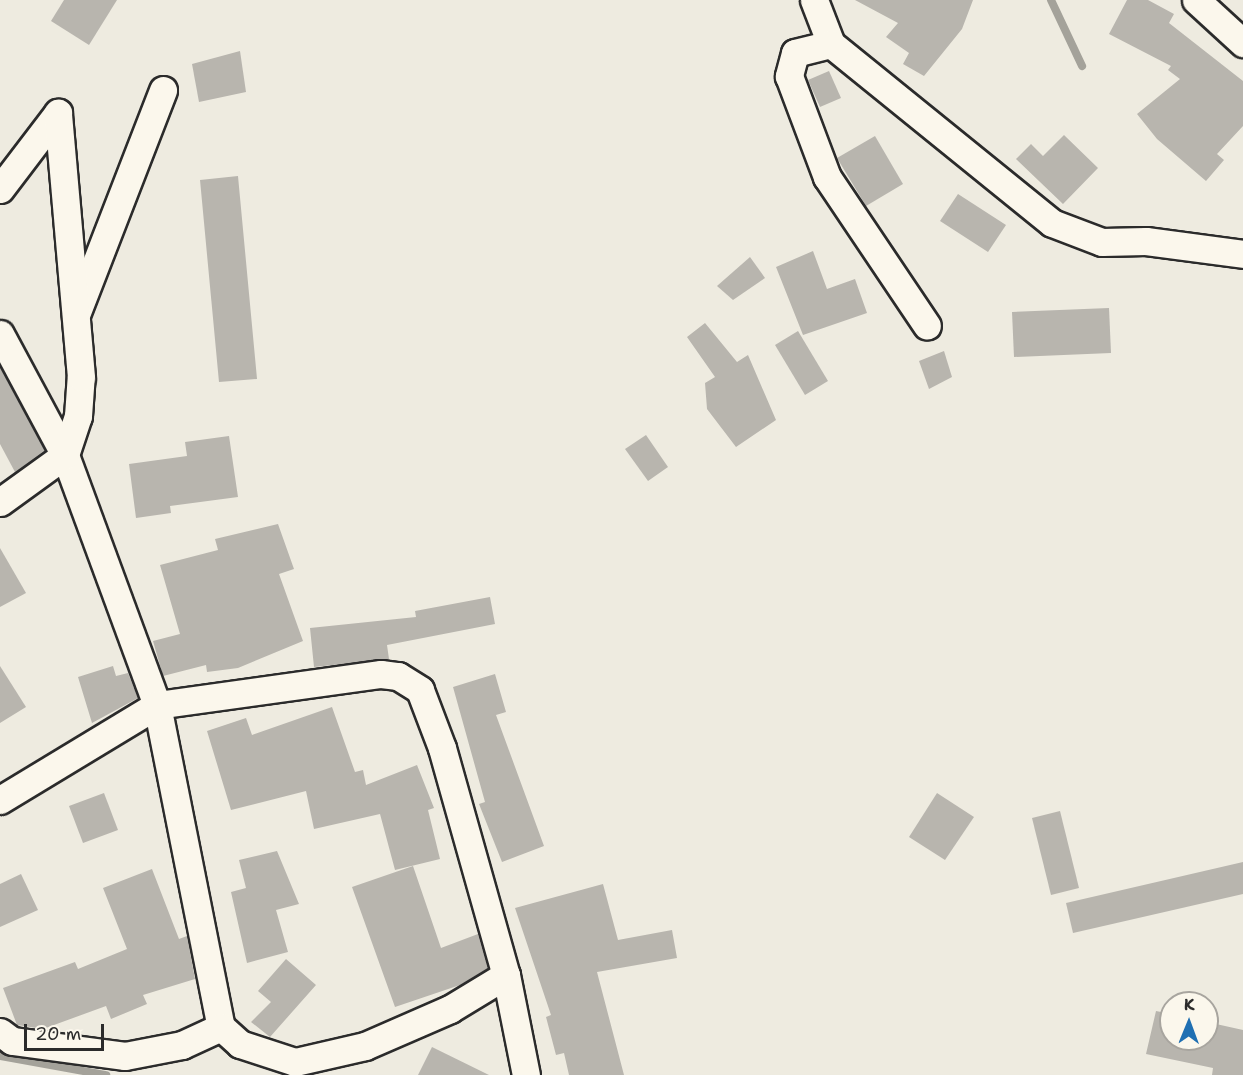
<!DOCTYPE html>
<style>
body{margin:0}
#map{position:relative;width:1243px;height:1075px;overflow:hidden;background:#eeebe0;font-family:"Shantell Sans",sans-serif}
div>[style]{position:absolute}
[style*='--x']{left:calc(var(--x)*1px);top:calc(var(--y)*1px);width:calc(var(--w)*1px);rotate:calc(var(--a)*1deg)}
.stream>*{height:8px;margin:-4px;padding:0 4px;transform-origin:4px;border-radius:4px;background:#a4a29a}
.building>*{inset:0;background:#b8b5ae}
.roads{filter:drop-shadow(2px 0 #2b2b2b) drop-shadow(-2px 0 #2b2b2b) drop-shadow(0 2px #2b2b2b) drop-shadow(0 -2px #2b2b2b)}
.street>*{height:27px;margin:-13.5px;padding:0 13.5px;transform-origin:13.5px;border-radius:13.5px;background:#fbf7ec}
span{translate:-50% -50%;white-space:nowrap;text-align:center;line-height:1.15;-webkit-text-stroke:6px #fbf7ec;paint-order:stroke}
.north{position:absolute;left:1159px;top:991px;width:60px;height:60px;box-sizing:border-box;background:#fbf7ec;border:2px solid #a8a59f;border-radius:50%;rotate:1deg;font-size:16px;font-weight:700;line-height:24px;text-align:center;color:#2b2b2b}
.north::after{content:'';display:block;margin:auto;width:21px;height:27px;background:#1f6fb2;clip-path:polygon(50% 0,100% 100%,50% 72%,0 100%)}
.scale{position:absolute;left:24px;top:1024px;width:80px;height:27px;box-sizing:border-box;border:3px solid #2b2b2b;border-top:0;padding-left:8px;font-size:18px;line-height:21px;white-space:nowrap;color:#2b2b2b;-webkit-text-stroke:4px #fbf7ec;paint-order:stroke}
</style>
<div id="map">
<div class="stream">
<div style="--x:1051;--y:0;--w:73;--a:64.8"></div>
<div style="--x:0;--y:1056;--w:108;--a:10.2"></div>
</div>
<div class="building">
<div style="clip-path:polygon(64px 0,117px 0,89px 45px,51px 21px)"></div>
<div style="clip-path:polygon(855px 0,973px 0,962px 29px,924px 76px,903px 64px,909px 53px,886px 37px,898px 23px)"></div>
<div style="clip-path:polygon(1127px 0,1148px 0,1174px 14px,1169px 23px,1243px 81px,1243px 126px,1217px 154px,1224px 160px,1206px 181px,1157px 139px,1137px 114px,1180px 79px,1168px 70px,1171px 66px,1109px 34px)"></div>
<div style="clip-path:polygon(240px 51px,246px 92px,199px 102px,192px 64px)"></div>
<div style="clip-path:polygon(829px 71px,841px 98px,820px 107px,808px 80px)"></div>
<div style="clip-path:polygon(1064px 135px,1098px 168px,1063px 204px,1016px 159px,1031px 144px,1043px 156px)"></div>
<div style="clip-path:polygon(875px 136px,903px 184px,866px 206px,837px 158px)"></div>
<div style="clip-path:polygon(238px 176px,257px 379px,219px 382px,200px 180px)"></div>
<div style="clip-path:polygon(958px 194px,1006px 225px,988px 252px,940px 221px)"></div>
<div style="clip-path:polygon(813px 251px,827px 289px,855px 279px,867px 313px,803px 335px,776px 267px)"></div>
<div style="clip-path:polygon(750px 257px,765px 278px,733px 300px,717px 286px)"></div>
<div style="clip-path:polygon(1109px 308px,1111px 353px,1014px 357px,1012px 312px)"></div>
<div style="clip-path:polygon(705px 323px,737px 362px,748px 355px,776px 420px,736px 447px,707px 409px,705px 383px,715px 377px,687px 337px)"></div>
<div style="clip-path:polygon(798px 331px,828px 381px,805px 395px,775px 345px)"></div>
<div style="clip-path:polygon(944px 351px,952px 377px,929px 389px,919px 361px)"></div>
<div style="clip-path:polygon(0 367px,45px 450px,15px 472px,0 444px)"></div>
<div style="clip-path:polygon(646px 435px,668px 467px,648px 481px,625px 449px)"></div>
<div style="clip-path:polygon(229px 436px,238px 497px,170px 506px,171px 513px,136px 518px,129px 464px,187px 456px,185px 442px)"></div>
<div style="clip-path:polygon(278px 524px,294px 569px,279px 574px,303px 641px,238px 668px,207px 672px,206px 665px,163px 676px,153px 641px,180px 634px,160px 565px,218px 550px,215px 539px)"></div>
<div style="clip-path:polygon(0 548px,26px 593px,0 607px)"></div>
<div style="clip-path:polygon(490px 597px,495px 624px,387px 645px,389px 659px,314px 667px,310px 628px,416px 617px,415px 611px)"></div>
<div style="clip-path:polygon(0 666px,26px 707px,0 723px)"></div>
<div style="clip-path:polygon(113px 666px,116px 676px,128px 673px,138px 698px,92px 723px,78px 677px)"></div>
<div style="clip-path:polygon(495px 674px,506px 712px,496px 715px,544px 846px,502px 862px,479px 804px,485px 802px,453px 687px)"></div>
<div style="clip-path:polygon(332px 707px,355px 772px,363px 770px,366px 785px,417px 765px,434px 808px,428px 810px,440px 859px,395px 870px,380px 814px,314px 829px,306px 791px,231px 810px,207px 731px,246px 718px,252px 735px)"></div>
<div style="clip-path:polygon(104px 793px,118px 830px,83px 843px,69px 806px)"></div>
<div style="clip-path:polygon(937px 793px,974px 817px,945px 860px,909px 837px)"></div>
<div style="clip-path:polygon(1060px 811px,1079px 888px,1051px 895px,1032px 818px)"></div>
<div style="clip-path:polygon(277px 851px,299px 904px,276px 910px,288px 952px,247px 963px,231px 892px,246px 888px,239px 860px)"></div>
<div style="clip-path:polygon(1243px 862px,1243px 894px,1073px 933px,1066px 903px)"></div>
<div style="clip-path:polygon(413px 866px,441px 948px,478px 934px,488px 968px,460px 985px,395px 1007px,352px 887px)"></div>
<div style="clip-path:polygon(152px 869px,179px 939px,187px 936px,195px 979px,143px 995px,147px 1004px,111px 1019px,106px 1006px,43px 1029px,17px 1025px,3px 988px,75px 962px,78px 969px,127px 949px,103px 888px)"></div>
<div style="clip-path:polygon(21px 874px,38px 910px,0 927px,0 884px)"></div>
<div style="clip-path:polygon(603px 884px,618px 940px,672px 930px,677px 958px,597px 972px,624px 1075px,569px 1075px,564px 1053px,556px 1055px,546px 1017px,551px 1015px,515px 908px)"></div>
<div style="clip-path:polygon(286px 959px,316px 985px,270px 1037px,251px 1022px,271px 1002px,258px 991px)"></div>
<div style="clip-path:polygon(1156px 1011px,1171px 1014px,1171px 1039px,1207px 1039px,1207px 1022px,1243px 1030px,1243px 1075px,1212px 1075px,1213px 1068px,1146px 1054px)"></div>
<div style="clip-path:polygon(432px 1047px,489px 1075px,418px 1075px)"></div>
</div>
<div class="roads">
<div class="street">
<div style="--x:814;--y:0;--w:47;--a:68.9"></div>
<div style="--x:831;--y:44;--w:284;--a:39"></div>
<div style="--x:1052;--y:223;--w:53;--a:20.8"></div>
<div style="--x:1102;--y:242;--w:44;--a:-1.3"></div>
<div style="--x:1146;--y:241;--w:98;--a:7.6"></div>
<div style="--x:1196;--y:0;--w:64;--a:42.5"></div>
<div style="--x:831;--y:44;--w:37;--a:166"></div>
<div style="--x:795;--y:53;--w:24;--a:105"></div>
<div style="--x:789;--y:76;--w:108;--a:69.4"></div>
<div style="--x:827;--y:177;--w:179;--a:56.1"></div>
<div style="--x:0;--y:189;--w:96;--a:-52.7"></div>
<div style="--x:77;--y:312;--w:238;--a:-68.8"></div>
<div style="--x:0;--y:334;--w:137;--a:61.8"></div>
<div style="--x:65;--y:455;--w:266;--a:69.8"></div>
<div style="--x:157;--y:705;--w:328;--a:78.8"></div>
<div style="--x:0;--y:502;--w:80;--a:-35.9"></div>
<div style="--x:65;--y:455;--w:41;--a:-71.6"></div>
<div style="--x:78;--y:416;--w:39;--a:-86"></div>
<div style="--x:81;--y:377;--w:265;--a:-95"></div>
<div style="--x:0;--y:800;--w:184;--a:-31.2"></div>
<div style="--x:157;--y:705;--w:226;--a:-7.9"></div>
<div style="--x:381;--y:674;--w:17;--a:7"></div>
<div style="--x:398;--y:676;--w:26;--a:32"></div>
<div style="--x:420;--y:690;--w:62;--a:69.2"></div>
<div style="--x:442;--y:748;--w:236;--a:74.3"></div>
<div style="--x:506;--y:975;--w:66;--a:148.7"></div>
<div style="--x:450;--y:1009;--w:93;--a:156.5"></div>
<div style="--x:365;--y:1046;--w:72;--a:167.1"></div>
<div style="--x:295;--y:1062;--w:58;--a:-161.9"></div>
<div style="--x:240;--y:1044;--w:25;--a:-138"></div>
<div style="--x:221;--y:1027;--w:43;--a:155.2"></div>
<div style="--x:182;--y:1045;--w:58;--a:169.1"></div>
<div style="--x:125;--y:1056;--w:114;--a:-172.4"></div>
<div style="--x:12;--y:1041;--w:15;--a:-143"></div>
<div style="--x:506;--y:975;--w:102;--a:78.7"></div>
</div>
</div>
<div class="north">K</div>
<div class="scale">20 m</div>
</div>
